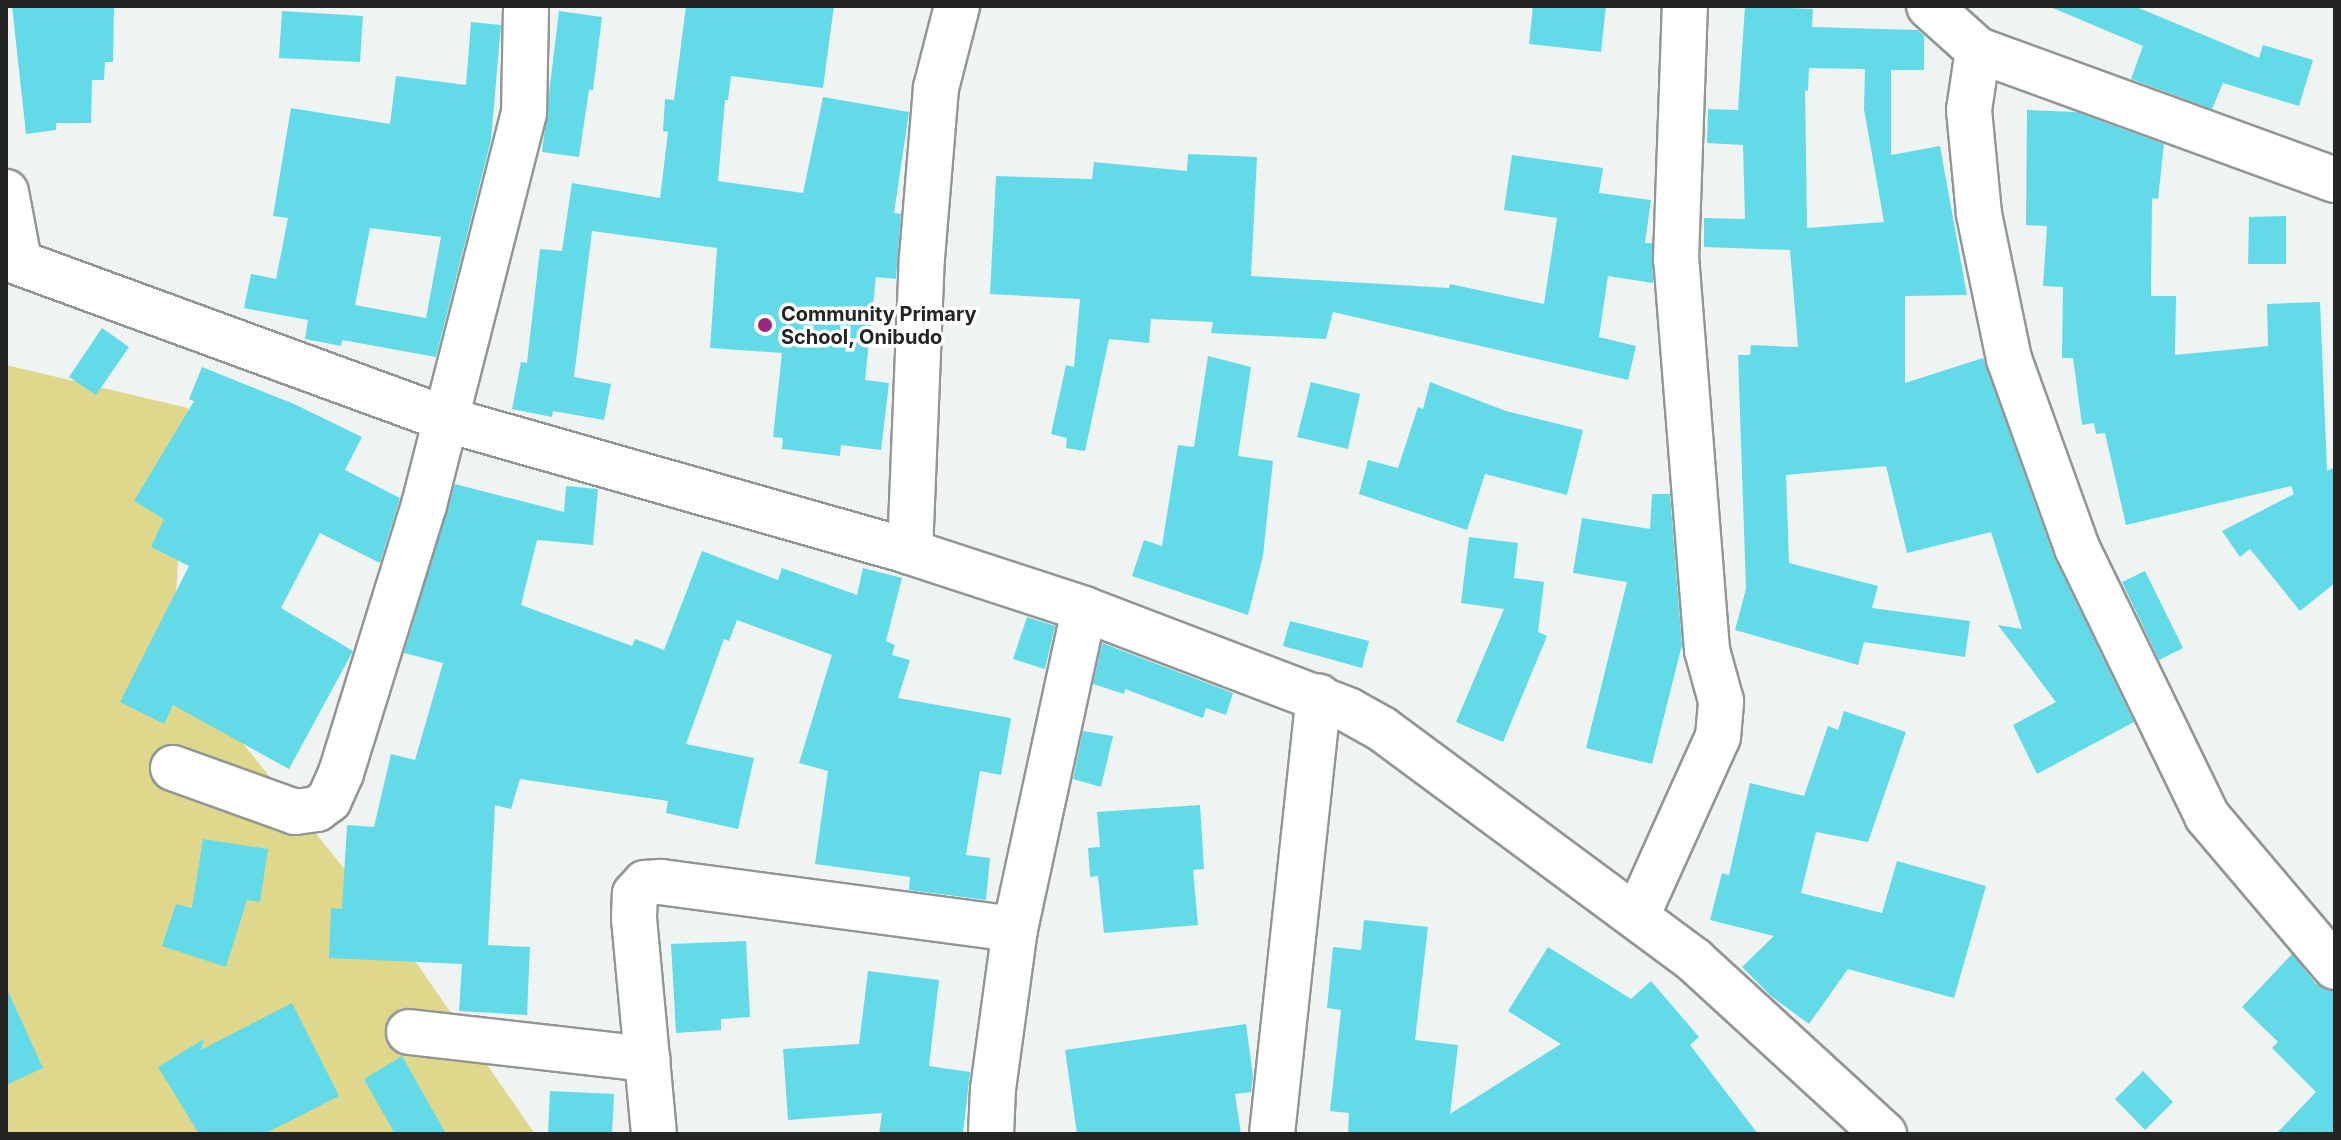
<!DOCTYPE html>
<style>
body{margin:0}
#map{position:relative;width:2341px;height:1140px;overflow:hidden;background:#eff4f2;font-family:Inter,sans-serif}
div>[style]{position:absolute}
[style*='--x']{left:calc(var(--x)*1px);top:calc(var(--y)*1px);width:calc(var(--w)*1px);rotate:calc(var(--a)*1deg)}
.green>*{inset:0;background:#dfd78c}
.building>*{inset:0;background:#63dae7}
.roads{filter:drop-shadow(2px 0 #929694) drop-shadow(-2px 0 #929694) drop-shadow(0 2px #929694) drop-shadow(0 -2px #929694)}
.minor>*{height:44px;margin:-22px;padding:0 22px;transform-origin:22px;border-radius:22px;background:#fff}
.dots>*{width:22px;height:22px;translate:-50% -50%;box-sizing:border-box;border:4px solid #fff;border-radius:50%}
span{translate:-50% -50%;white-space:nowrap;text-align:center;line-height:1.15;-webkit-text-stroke:7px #fff;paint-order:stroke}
.poi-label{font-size:20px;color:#232524;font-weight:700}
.left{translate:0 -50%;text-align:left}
.frame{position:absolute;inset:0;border:8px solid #232524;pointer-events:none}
</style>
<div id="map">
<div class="green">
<div style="clip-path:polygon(6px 365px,188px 408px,172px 656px,390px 925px,535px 1134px,6px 1134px)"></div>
</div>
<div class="building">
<div style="clip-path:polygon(12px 6px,114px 6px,113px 62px,105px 62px,104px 80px,92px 80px,91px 123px,56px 123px,56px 130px,26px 134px)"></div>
<div style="clip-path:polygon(686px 6px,834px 6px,823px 88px,731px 76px,728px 100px,725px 100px,718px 181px,803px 193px,823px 97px,909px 112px,894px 213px,901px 214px,896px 279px,876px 277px,865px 380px,889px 383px,881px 450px,841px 445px,840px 456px,782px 449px,783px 438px,773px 437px,782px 353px,710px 348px,717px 248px,592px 231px,574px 377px,611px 384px,604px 420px,553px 411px,552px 417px,512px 409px,521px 362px,527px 363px,540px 249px,562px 251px,572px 183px,660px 198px,668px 132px,663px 131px,665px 99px,674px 100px)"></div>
<div style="clip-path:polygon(1533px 6px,1606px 6px,1601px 52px,1529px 44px)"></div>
<div style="clip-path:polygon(evenodd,1745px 6px,1813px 9px,1812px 27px,1918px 30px,1924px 36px,1924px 70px,1891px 70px,1891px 155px,1940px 146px,1967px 295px,1905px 296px,1905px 383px,1983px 358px,2054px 557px,2134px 722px,2037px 774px,2013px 725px,2056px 702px,1998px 625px,2022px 629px,1991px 532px,1907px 553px,1886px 466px,1786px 475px,1789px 563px,1878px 586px,1872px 608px,1970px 621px,1965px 657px,1864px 642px,1858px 665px,1735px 630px,1746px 589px,1738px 355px,1750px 355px,1751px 345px,1798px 347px,1790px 250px,1704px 247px,1704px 218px,1745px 219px,1743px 145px,1707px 143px,1708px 109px,1738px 110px,1745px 6px,1809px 68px,1865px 69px,1864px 109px,1884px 222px,1807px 228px,1805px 90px,1808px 91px,1809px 68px)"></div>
<div style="clip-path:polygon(2048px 6px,2134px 6px,2259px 58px,2263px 45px,2313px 60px,2299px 106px,2223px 83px,2212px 109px,2131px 79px,2143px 46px)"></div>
<div style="clip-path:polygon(282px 11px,363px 16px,360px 62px,279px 58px)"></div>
<div style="clip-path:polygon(559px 11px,602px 17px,593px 90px,589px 90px,579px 157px,542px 152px)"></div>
<div style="clip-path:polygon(evenodd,471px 22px,501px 25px,491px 140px,436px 357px,342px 340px,341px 346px,305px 339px,308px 320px,244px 308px,251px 274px,276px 279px,288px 218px,273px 216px,291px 108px,390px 124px,396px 76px,466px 85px,471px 22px,370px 228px,441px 237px,426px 318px,355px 305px,370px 228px)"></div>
<div style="clip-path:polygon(2027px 110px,2076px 112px,2164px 144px,2158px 199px,2152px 198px,2151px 296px,2176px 296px,2175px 355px,2268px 346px,2267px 304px,2320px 302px,2327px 471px,2335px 467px,2335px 583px,2300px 611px,2250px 549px,2240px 557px,2222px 531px,2294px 494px,2291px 486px,2126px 525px,2105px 433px,2096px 434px,2094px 423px,2082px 425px,2073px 358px,2062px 358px,2063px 287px,2043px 286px,2047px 226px,2026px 225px)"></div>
<div style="clip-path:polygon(1188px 154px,1257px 157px,1251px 276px,1449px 288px,1450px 284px,1544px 304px,1557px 218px,1504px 210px,1512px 155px,1603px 168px,1599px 193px,1651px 200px,1645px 243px,1652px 243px,1653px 283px,1608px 276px,1599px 337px,1636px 346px,1628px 380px,1333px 312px,1326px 339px,1211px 333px,1213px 322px,1151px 319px,1149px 343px,1109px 339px,1085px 451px,1066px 448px,1067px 438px,1051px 434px,1066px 365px,1074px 367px,1080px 299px,990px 294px,996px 176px,1092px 179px,1094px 162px,1187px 171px)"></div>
<div style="clip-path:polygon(2286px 216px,2286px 264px,2248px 264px,2249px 217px)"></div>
<div style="clip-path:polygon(102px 328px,129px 347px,96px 395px,69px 377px)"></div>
<div style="clip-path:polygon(1208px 356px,1251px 367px,1238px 456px,1273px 461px,1263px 556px,1248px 615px,1132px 576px,1144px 540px,1162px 546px,1178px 445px,1194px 447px)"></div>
<div style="clip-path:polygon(202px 367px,294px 404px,362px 437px,345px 470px,400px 498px,380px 563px,320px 533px,281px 608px,353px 651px,289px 769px,173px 705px,164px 724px,120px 702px,189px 566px,151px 547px,164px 519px,134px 501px,194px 401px,189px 399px)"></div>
<div style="clip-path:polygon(1311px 382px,1360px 394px,1348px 449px,1297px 437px)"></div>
<div style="clip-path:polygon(1430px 382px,1506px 411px,1583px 430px,1567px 495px,1485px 474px,1467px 530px,1359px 494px,1368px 460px,1398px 468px,1418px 407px,1423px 409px)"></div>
<div style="clip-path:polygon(455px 484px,564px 512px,566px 486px,598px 489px,593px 545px,537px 540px,521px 605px,632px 646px,635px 639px,664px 650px,702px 551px,778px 580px,782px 568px,857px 595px,863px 568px,902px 578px,886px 641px,895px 645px,892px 655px,910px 660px,898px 698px,1011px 718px,1001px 775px,980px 771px,966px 855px,990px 858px,986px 900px,909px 890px,910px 877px,815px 864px,828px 771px,799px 763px,832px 655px,737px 620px,729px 641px,724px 639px,686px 744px,754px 758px,738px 829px,666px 813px,668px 801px,520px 779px,511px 809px,495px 805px,488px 945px,530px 947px,527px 1015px,459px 1011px,462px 964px,329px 958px,331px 908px,342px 909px,347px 825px,374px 827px,391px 754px,415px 760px,443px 663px,404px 653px)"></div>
<div style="clip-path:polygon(1652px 494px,1670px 494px,1682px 645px,1652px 764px,1586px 748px,1627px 582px,1573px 573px,1582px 518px,1650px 529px)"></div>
<div style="clip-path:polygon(1469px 537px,1518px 543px,1514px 578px,1544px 582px,1538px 632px,1547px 636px,1503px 742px,1456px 722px,1504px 609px,1461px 603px)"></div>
<div style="clip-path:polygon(2145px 571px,2183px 648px,2159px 660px,2122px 582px)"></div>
<div style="clip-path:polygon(1027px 617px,1055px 626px,1045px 669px,1013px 659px)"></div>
<div style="clip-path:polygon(1290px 621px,1369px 641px,1362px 668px,1283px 646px)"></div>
<div style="clip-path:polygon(1102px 643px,1233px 693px,1226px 715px,1206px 708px,1203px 718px,1125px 689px,1124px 694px,1093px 684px)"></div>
<div style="clip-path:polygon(1844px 711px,1906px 732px,1868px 842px,1816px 832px,1801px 893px,1882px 913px,1897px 861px,1986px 886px,1954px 998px,1848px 969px,1809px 1024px,1771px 996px,1742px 967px,1774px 936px,1710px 920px,1722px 873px,1729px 875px,1750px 783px,1804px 796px,1828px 726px,1838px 730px)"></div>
<div style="clip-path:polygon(1083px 731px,1113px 736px,1101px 787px,1073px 779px)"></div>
<div style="clip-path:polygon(1200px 805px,1204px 869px,1193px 870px,1198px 925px,1104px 933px,1098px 876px,1090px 877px,1088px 848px,1100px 847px,1097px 812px)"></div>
<div style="clip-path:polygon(203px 839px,268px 849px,260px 902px,247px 900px,226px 967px,162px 946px,176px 904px,192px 908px)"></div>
<div style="clip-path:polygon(1364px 920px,1428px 927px,1415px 1040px,1458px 1045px,1450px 1114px,1561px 1044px,1508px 1011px,1548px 947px,1631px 999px,1651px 981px,1699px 1037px,1690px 1045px,1758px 1134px,1348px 1134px,1349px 1113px,1330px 1111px,1341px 1010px,1327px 1008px,1333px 947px,1361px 950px)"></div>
<div style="clip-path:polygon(746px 941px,750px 1017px,721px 1019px,721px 1030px,676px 1033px,671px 944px)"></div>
<div style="clip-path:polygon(2292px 954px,2316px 984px,2335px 991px,2335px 1134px,2276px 1134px,2316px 1092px,2272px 1048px,2278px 1042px,2242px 1007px)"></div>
<div style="clip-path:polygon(868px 971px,939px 980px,929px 1066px,970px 1072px,963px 1134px,879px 1134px,882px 1113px,788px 1120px,783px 1049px,859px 1044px)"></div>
<div style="clip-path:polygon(6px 987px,43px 1068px,6px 1085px)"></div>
<div style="clip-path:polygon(292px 1003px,339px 1096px,264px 1134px,199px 1134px,158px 1067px,204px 1039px,201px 1050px)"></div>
<div style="clip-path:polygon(1246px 1024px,1253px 1076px,1251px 1092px,1235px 1094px,1241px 1134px,1077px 1134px,1065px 1050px)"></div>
<div style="clip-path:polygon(402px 1056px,446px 1134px,395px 1134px,364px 1079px)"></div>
<div style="clip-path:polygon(2143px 1071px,2173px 1102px,2145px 1130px,2115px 1099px)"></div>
<div style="clip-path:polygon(550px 1091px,614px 1094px,612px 1134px,548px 1134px)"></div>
</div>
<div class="roads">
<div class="minor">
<div style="--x:1929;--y:6;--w:66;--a:41.9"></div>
<div style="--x:1978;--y:50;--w:380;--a:20"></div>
<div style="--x:1978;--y:50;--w:61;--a:98.5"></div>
<div style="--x:1969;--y:110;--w:104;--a:84.5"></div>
<div style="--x:1979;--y:214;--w:148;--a:78.3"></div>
<div style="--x:2009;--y:359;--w:201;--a:70.2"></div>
<div style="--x:2077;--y:548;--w:298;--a:64.1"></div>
<div style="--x:2207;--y:816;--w:198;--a:49.7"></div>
<div style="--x:6;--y:192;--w:70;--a:79.3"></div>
<div style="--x:6;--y:258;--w:471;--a:20.1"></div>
<div style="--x:448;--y:420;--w:480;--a:15.9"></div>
<div style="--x:910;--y:552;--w:183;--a:18.1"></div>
<div style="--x:1084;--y:609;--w:283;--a:20.9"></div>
<div style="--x:1348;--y:710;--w:39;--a:29"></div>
<div style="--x:1382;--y:729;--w:388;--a:36.5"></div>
<div style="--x:1694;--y:960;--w:258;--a:42.5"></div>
<div style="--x:910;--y:552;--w:294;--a:-87.7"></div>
<div style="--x:922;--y:258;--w:171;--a:-85.3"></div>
<div style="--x:936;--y:88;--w:85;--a:-75.6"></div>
<div style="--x:173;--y:768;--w:130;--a:19.8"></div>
<div style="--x:295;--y:812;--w:22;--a:-8"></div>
<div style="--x:317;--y:809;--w:15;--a:-37"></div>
<div style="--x:329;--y:800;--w:30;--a:-66"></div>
<div style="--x:341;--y:773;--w:281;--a:-72.8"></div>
<div style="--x:424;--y:505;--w:405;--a:-75.7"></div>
<div style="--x:524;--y:113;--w:107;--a:-88.9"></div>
<div style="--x:1637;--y:916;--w:196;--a:-65.7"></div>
<div style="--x:1718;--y:737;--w:36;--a:-85"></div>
<div style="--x:1721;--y:701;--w:53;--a:-105.4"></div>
<div style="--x:1707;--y:650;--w:391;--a:-94.5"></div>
<div style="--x:1676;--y:260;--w:254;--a:-88"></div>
<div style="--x:409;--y:1032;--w:240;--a:6.5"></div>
<div style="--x:654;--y:1134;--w:217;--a:-95.3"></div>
<div style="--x:634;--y:918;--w:24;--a:-88"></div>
<div style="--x:635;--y:894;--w:15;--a:-48"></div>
<div style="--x:645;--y:883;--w:16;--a:-4"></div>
<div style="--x:661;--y:882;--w:357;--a:7.6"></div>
<div style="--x:991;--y:1134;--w:45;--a:-87.5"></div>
<div style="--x:993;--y:1089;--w:162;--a:-82.2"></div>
<div style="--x:1015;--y:929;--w:327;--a:-77.8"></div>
<div style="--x:1272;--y:1134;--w:440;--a:-83.9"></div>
</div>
</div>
<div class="dots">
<div style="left:765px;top:325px;background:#9e267e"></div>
</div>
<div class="poi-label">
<span class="left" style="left:781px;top:326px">Community Primary<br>School, Onibudo</span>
</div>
<div class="frame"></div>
</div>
